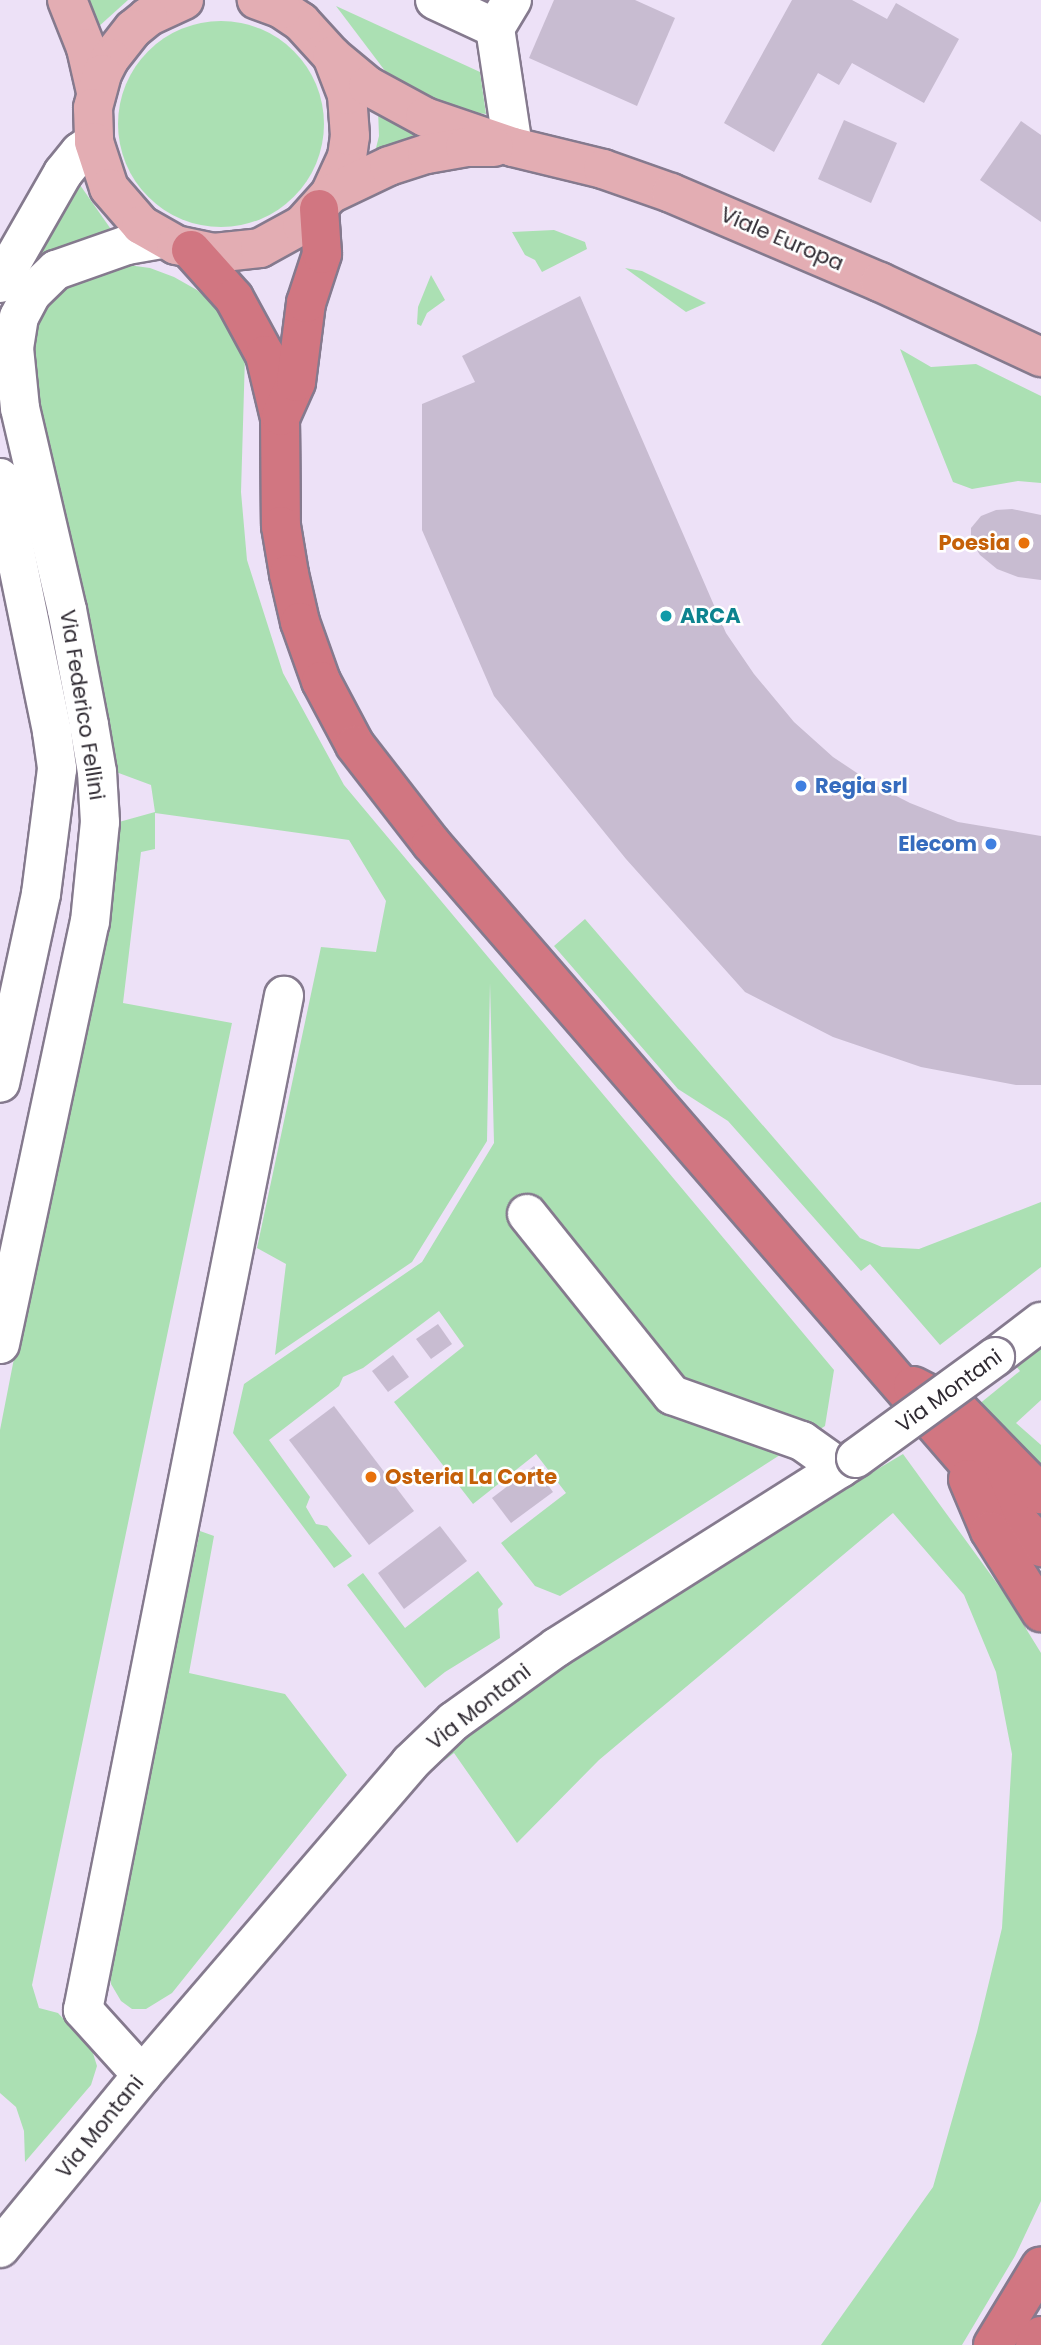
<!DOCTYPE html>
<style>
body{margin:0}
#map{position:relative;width:1041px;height:2345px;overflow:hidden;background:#ede1f7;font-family:Poppins,sans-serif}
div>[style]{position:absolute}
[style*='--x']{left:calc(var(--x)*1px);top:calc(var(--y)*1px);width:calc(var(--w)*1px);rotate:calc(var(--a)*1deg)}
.green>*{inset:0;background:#abe0b3}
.round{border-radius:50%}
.building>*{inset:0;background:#c8bcd1}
.roads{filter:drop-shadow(2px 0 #857a8e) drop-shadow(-2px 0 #857a8e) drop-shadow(0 2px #857a8e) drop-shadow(0 -2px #857a8e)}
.minor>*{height:38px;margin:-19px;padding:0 19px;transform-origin:19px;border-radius:19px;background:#fff}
.major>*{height:38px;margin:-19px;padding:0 19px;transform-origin:19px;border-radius:19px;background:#e3adb3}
.highway>*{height:38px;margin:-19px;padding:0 19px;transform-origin:19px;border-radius:19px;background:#d17681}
.bridges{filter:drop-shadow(2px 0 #857a8e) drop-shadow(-2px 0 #857a8e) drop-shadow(0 2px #857a8e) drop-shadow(0 -2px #857a8e)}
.minor-bridge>*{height:38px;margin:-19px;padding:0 19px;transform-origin:19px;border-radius:19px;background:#fff}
.dots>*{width:19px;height:19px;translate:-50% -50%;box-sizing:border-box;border:4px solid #fff;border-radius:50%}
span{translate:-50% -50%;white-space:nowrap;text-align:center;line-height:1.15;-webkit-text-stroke:5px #fff;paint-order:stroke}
.street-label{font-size:21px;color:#2f2a32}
.food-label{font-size:21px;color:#c56008;font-weight:700}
.right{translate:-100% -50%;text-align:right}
.left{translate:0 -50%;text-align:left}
.culture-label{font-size:21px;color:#0d838f;font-weight:700}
.shop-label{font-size:21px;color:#366cbe;font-weight:700}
</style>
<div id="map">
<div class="green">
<div style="clip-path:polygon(83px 0,128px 0,97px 28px)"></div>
<div style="clip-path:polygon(336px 6px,480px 72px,486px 114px,447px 109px,395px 84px)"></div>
<div class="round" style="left:118px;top:21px;width:206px;height:206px"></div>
<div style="clip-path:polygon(378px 110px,427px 136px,374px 156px,379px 136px)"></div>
<div style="clip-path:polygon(80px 185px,115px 235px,13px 300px,49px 232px)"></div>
<div style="clip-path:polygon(554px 230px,585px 242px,587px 249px,542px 272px,535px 260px,525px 255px,512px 232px)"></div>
<div style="clip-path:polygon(128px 265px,150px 268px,174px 277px,197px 290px,232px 321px,245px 356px,241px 492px,247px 560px,283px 673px,344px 785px,834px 1370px,825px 1426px,560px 1596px,535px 1586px,501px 1543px,566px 1493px,536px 1454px,473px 1504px,394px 1402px,464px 1346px,439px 1311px,363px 1368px,343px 1377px,339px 1386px,269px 1440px,310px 1497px,306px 1507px,316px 1524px,327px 1526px,352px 1556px,334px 1568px,233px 1433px,244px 1384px,422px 1262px,494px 1143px,490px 983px,487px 1141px,412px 1262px,275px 1355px,286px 1264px,257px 1248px,321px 947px,376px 952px,386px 901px,349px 840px,155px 813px,155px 849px,141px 852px,123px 1003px,232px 1023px,32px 1985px,39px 2008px,58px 2013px,92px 2050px,97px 2066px,91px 2085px,25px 2162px,24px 2131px,16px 2107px,0 2093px,0 1430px,119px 822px,155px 812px,151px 785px,116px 772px,31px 366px,27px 326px,71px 276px)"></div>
<div style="clip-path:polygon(625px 268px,642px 271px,706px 303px,686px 312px)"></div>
<div style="clip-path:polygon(431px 275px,445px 300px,427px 313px,421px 326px,417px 324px,418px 307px)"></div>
<div style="clip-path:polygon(900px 349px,931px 367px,976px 364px,1041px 396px,1041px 483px,1018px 481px,972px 489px,953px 482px)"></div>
<div style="clip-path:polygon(585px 919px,860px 1238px,882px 1247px,919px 1249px,1041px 1202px,1041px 1267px,940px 1345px,870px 1264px,861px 1271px,728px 1121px,678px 1089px,554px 946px)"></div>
<div style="clip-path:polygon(1041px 1343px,1041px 1400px,1016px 1423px,1041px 1445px,1041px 1470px,978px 1405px,1020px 1371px,1014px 1364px)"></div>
<div style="clip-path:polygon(903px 1454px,1004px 1593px,1041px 1653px,1041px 2201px,1015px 2256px,962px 2345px,821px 2345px,933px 2187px,977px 2032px,1002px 1928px,1012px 1754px,996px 1672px,964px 1595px,893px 1513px,599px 1760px,517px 1843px,454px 1753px,409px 1788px,452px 1740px,664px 1596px)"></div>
<div style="clip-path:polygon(200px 1531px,214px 1536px,189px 1673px,285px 1694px,347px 1775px,172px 1993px,146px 2009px,132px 2009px,121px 2001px,111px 1984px,110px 1963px)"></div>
<div style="clip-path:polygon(478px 1571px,503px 1604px,498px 1609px,500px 1638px,445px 1672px,425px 1688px,347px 1585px,363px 1573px,405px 1628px)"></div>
</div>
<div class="building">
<div style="clip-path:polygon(554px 0,635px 0,675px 18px,637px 106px,529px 58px)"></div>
<div style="clip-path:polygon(792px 0,852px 0,887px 19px,896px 3px,959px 39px,924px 103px,852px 63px,839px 85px,818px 73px,774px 152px,724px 123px)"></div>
<div style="clip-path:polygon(844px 120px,897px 143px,871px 203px,818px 179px)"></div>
<div style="clip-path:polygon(1021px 121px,1041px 135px,1041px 222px,980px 180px)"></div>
<div style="clip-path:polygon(580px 296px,726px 633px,754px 674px,794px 722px,833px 757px,875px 785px,910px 803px,958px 822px,1041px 836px,1041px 1085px,1016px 1085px,921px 1067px,833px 1037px,745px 992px,626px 859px,494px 696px,422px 530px,422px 404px,475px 382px,462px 356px)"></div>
<div style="clip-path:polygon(1012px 509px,1041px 515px,1041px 580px,1018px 577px,997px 569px,980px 555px,971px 541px,971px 528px,981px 516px,996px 510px)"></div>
<div style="clip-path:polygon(438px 1324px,452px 1344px,431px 1359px,416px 1339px)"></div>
<div style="clip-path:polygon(393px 1355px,409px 1377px,388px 1392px,372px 1371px)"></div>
<div style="clip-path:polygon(334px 1406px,414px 1511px,369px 1545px,289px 1440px)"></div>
<div style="clip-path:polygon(534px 1466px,553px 1492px,511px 1523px,492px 1498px)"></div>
<div style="clip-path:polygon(440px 1526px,467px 1561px,404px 1609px,378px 1573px)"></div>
</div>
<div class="roads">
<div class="minor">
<div style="--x:435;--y:0;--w:66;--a:25"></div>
<div style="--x:512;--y:0;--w:33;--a:121"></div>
<div style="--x:495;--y:28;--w:120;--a:81.4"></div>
<div style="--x:0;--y:283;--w:127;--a:-60.2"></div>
<div style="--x:63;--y:173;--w:27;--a:-51"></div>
<div style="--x:80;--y:152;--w:17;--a:-36"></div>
<div style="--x:0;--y:478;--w:259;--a:78.4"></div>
<div style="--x:52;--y:732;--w:37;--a:82"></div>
<div style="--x:57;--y:769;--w:126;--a:97.3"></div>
<div style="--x:41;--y:894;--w:193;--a:102.2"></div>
<div style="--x:527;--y:1214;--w:232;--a:51.3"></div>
<div style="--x:672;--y:1395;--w:138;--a:19.5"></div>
<div style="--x:802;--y:1441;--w:47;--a:35.4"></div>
<div style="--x:0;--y:1344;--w:431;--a:-78"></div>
<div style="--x:90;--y:922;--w:100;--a:-84.3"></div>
<div style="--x:100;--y:822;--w:50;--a:-93.4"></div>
<div style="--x:97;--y:772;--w:48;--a:-99.7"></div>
<div style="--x:89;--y:725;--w:117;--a:-100.8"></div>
<div style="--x:67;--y:610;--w:207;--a:-103.1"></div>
<div style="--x:20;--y:408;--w:60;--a:-95.7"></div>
<div style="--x:14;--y:348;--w:31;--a:-81"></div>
<div style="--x:19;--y:317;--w:26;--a:-62"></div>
<div style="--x:31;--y:294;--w:35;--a:-44"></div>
<div style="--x:56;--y:270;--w:75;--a:-19.4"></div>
<div style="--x:127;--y:245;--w:35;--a:-10"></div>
<div style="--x:995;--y:1357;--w:58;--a:-37.3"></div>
<div style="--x:142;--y:2075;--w:88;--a:-132.2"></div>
<div style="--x:83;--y:2010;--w:1034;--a:-78.79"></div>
<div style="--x:0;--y:2248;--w:224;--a:-50.6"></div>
<div style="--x:142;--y:2075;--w:411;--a:-49.3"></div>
<div style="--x:410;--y:1763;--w:61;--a:-43.7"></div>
<div style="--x:454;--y:1721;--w:127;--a:-35.7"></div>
<div style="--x:557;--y:1647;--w:354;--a:-32.3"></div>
</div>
<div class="major">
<div style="--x:67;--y:0;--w:52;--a:68.4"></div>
<div style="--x:86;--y:48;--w:45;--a:77.2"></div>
<div style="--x:184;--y:0;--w:40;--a:155"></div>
<div style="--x:148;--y:17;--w:19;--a:141"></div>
<div style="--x:133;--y:29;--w:37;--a:128"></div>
<div style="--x:110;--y:58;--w:18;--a:117"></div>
<div style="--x:102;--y:74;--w:35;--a:105"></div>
<div style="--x:93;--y:108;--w:34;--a:88"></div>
<div style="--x:94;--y:142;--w:48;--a:71.9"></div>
<div style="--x:109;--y:188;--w:49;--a:49.1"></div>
<div style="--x:141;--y:225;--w:40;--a:29.7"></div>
<div style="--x:176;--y:245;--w:39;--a:12"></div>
<div style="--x:214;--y:253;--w:46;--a:-6.2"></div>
<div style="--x:260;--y:248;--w:48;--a:-28.7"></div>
<div style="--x:302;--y:225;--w:42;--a:-47.9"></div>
<div style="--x:330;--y:194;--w:41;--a:-65.3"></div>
<div style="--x:347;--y:157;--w:21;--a:-82"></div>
<div style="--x:350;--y:136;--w:41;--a:-94.2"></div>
<div style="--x:347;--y:95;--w:42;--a:-111"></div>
<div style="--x:332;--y:56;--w:46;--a:-132.4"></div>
<div style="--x:301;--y:22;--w:23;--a:-146"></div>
<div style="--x:282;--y:9;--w:27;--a:-160"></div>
<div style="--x:332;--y:56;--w:47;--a:39.8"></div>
<div style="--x:368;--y:86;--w:65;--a:28.5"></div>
<div style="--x:425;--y:117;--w:93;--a:18.8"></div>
<div style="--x:513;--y:147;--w:93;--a:13.7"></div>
<div style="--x:603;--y:169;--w:72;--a:19.4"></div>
<div style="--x:671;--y:193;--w:227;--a:23.1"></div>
<div style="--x:880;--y:282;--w:178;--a:25"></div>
<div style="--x:330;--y:194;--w:65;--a:-25.4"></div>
<div style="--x:389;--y:166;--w:40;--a:-18"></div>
<div style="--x:427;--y:154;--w:39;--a:-10"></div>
<div style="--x:465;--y:147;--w:29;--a:0"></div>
</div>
<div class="highway">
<div style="--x:191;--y:250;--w:64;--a:48.1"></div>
<div style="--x:234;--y:298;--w:65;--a:61.5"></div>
<div style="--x:265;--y:355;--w:65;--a:76.6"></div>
<div style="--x:280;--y:418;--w:108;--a:89.5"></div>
<div style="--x:281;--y:526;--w:49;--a:80.5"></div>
<div style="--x:289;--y:574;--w:49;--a:77.1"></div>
<div style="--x:300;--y:622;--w:63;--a:70.4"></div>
<div style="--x:321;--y:681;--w:72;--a:62"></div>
<div style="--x:355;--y:745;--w:124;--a:52.2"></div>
<div style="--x:431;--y:843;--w:932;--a:49.09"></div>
<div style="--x:281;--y:416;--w:37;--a:-66"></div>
<div style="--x:296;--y:382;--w:80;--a:-82.8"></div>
<div style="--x:306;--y:303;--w:52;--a:-71.9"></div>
<div style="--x:322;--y:254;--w:45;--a:-93.8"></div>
<div style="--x:913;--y:1386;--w:51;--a:27.1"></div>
<div style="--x:958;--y:1409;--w:119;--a:45.7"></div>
<div style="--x:968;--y:1479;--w:56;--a:67.1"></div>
<div style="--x:990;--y:1531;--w:96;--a:57.8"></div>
<div style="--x:993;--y:2345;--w:92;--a:-58.7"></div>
<div style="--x:1035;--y:2345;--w:11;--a:-56"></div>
</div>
</div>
<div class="bridges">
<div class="minor-bridge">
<div style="--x:856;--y:1458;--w:172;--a:-36"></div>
</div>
</div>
<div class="dots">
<div style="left:1024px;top:543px;background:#e8710a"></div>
<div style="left:666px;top:616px;background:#0f9aa8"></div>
<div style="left:801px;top:786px;background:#3f7fe0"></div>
<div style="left:991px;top:844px;background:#3f7fe0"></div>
<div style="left:371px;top:1477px;background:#e8710a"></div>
</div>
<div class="street-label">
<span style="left:782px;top:239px;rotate:23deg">Viale Europa</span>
<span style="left:82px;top:705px;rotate:81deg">Via Federico Fellini</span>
<span style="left:949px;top:1391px;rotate:-36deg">Via Montani</span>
<span style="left:479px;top:1707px;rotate:-38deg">Via Montani</span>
<span style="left:100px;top:2127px;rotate:-51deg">Via Montani</span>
</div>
<div class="food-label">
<span class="right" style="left:1010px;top:543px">Poesia</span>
<span class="left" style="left:385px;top:1477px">Osteria La Corte</span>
</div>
<div class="culture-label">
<span class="left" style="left:680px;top:616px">ARCA</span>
</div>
<div class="shop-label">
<span class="left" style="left:815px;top:786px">Regia srl</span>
<span class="right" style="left:977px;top:844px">Elecom</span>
</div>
</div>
